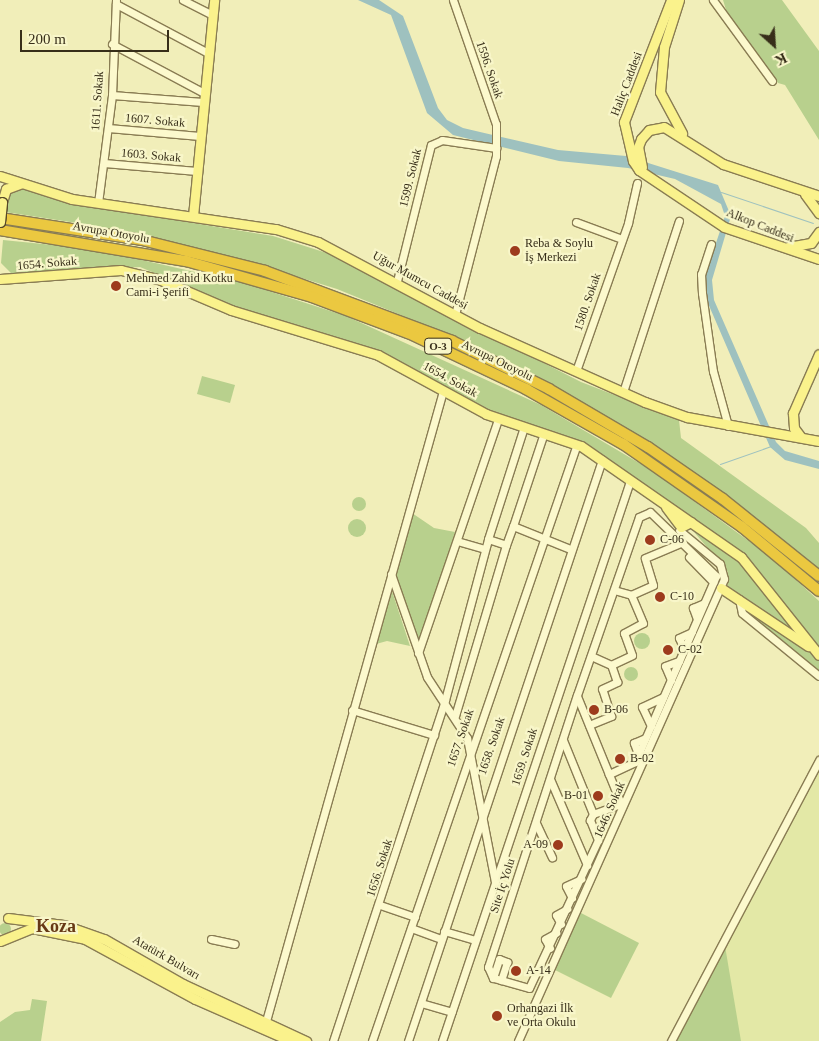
<!DOCTYPE html>
<meta charset="utf-8">
<style>
body{margin:0}
#map{position:relative;width:819px;height:1041px;overflow:hidden;background:#f1eeb9;font-family:Georgia,serif}
div>[style]{position:absolute}
[style*='--x']{left:calc(var(--x)*1px);top:calc(var(--y)*1px);width:calc(var(--w)*1px);rotate:calc(var(--a)*1deg)}
.farmland>*{inset:0;background:#e3e8a6}
.green>*{inset:0;background:#b8d08d}
.round{border-radius:50%}
.water>*{inset:0;background:#9ec1bf}
.stream>*{height:1px;margin:-0.5px;padding:0 0.5px;transform-origin:0.5px;border-radius:0.5px;background:#9ec1bf}
.roads{filter:drop-shadow(1px 0 #897c53) drop-shadow(-1px 0 #897c53) drop-shadow(0 1px #897c53) drop-shadow(0 -1px #897c53)}
.minor>*{height:7px;margin:-3.5px;padding:0 3.5px;transform-origin:3.5px;border-radius:3.5px;background:#fcf9cd}
.major>*{height:9px;margin:-4.5px;padding:0 4.5px;transform-origin:4.5px;border-radius:4.5px;background:#faf28c}
.highway>*{height:10px;margin:-5px;padding:0 5px;transform-origin:5px;border-radius:5px;background:#ebc840}
.bridges{filter:drop-shadow(1px 0 #564828) drop-shadow(-1px 0 #564828) drop-shadow(0 1px #564828) drop-shadow(0 -1px #564828)}
.major-bridge>*{height:9px;margin:-4.5px;padding:0 4.5px;transform-origin:4.5px;border-radius:4.5px;background:#faf28c}
.dots>*{width:14px;height:14px;translate:-50% -50%;box-sizing:border-box;border:2px solid #f8f6c9;border-radius:50%}
span{translate:-50% -50%;white-space:nowrap;text-align:center;line-height:1.15;-webkit-text-stroke:4.5px #f8f6c9;paint-order:stroke}
.shield-label span{padding:1px 4px;background:#f8f6c9;border:1px solid;border-radius:4px;-webkit-text-stroke-width:0}
.shield-label{font-size:11px;color:#372e19;font-weight:700}
.street-label{font-size:12px;color:#372e19}
.poi-label{font-size:12px;color:#372e19}
.left{translate:0 -50%;text-align:left}
.right{translate:-100% -50%;text-align:right}
.district-label{font-size:18px;color:#673915;font-weight:700}
.north{position:absolute;left:749px;top:20px;width:50px;height:50px;-webkit-text-stroke:4px #f8f6c9;paint-order:stroke;rotate:154deg;font-size:14px;font-weight:700;line-height:20px;text-align:center;color:#372e19}
.north::after{content:'';display:block;margin:auto;width:18px;height:22px;background:#372e19;clip-path:polygon(50% 0,100% 100%,50% 72%,0 100%)}
.scale{position:absolute;left:20px;top:30px;width:149px;height:22px;box-sizing:border-box;border:2px solid #372e19;border-top:0;padding-left:6px;font-size:15px;line-height:18px;white-space:nowrap;color:#372e19;-webkit-text-stroke:4px #f8f6c9;paint-order:stroke}
</style>
<div id="map">
<div class="farmland">
<div style="clip-path:polygon(819px 763px,819px 1041px,672px 1041px)"></div>
</div>
<div class="green">
<div style="clip-path:polygon(723px 0,782px 0,819px 51px,819px 140px,785px 85px,778px 83px,727px 13px)"></div>
<div style="clip-path:polygon(21px 188px,76px 204px,273px 236px,330px 254px,581px 382px,679px 420px,681px 438px,806px 528px,819px 543px,819px 570px,663px 450px,479px 347px,337px 289px,234px 257px,90px 225px,5px 212px,9px 189px)"></div>
<div style="clip-path:polygon(3px 240px,93px 249px,244px 283px,346px 316px,541px 405px,651px 470px,771px 557px,819px 601px,819px 651px,747px 557px,585px 446px,489px 410px,380px 351px,238px 308px,140px 267px,13px 275px,1px 263px)"></div>
<div style="clip-path:polygon(202px 376px,235px 385px,230px 403px,197px 394px)"></div>
<div class="round" style="left:352px;top:497px;width:14px;height:14px"></div>
<div style="clip-path:polygon(412px 513px,434px 528px,455px 532px,420px 642px,416px 643px,395px 572px)"></div>
<div class="round" style="left:348px;top:519px;width:18px;height:18px"></div>
<div style="clip-path:polygon(689px 526px,741px 563px,795px 632px,727px 588px,728px 572px)"></div>
<div style="clip-path:polygon(392px 591px,410px 646px,387px 641px,376px 644px)"></div>
<div style="clip-path:polygon(739px 599px,819px 655px,819px 676px,740px 611px)"></div>
<div class="round" style="left:634px;top:633px;width:16px;height:16px"></div>
<div class="round" style="left:624px;top:667px;width:14px;height:14px"></div>
<div style="clip-path:polygon(581px 913px,639px 943px,611px 998px,553px 969px)"></div>
<div class="round" style="left:-1px;top:923px;width:12px;height:12px"></div>
<div style="clip-path:polygon(724px 940px,741px 1041px,671px 1041px)"></div>
<div style="clip-path:polygon(32px 999px,47px 1001px,41px 1041px,0 1041px,0 1022px,15px 1012px,30px 1010px)"></div>
</div>
<div class="water">
<div style="clip-path:polygon(358px 0,379px 0,403px 16px,438px 108px,447px 120px,463px 128px,558px 150px,626px 156px,718px 185px,731px 216px,712px 280px,714px 300px,776px 442px,785px 451px,819px 461px,819px 469px,785px 460px,770px 447px,707px 301px,704px 279px,725px 216px,721px 204px,675px 179px,628px 168px,559px 161px,453px 135px,427px 113px,391px 15px)"></div>
</div>
<div class="stream">
<div style="--x:721;--y:192;--w:97;--a:18.6"></div>
<div style="--x:720;--y:464;--w:54;--a:-19.4"></div>
</div>
<div class="roads">
<div class="minor">
<div style="--x:183;--y:0;--w:33;--a:27"></div>
<div style="--x:453;--y:0;--w:131;--a:70.9"></div>
<div style="--x:496;--y:124;--w:32;--a:90"></div>
<div style="--x:496;--y:156;--w:163;--a:104.5"></div>
<div style="--x:713;--y:0;--w:100;--a:53.9"></div>
<div style="--x:116;--y:4;--w:104;--a:28"></div>
<div style="--x:112;--y:44;--w:104;--a:28"></div>
<div style="--x:112;--y:95;--w:91;--a:4.4"></div>
<div style="--x:108;--y:128;--w:92;--a:5"></div>
<div style="--x:104;--y:163;--w:93;--a:4.9"></div>
<div style="--x:98;--y:203;--w:109;--a:-82.6"></div>
<div style="--x:112;--y:95;--w:95;--a:-87.6"></div>
<div style="--x:576;--y:222;--w:49;--a:20.3"></div>
<div style="--x:711;--y:244;--w:32;--a:108"></div>
<div style="--x:701;--y:274;--w:19;--a:87"></div>
<div style="--x:702;--y:293;--w:79;--a:82"></div>
<div style="--x:713;--y:371;--w:57;--a:74.7"></div>
<div style="--x:397;--y:281;--w:140;--a:-76"></div>
<div style="--x:431;--y:145;--w:12;--a:-24"></div>
<div style="--x:442;--y:140;--w:55;--a:8.4"></div>
<div style="--x:576;--y:371;--w:157;--a:-70.6"></div>
<div style="--x:628;--y:223;--w:41;--a:-77.3"></div>
<div style="--x:623;--y:392;--w:180;--a:-71.9"></div>
<div style="--x:513;--y:526;--w:98;--a:-71.6"></div>
<div style="--x:488;--y:539;--w:118;--a:-72.2"></div>
<div style="--x:457;--y:541;--w:29;--a:16"></div>
<div style="--x:689;--y:557;--w:35;--a:46"></div>
<div style="--x:391;--y:574;--w:109;--a:70.7"></div>
<div style="--x:427;--y:677;--w:73;--a:56.7"></div>
<div style="--x:467;--y:738;--w:147;--a:79"></div>
<div style="--x:614;--y:590;--w:18;--a:16"></div>
<div style="--x:739;--y:599;--w:14;--a:78"></div>
<div style="--x:742;--y:613;--w:99;--a:39.3"></div>
<div style="--x:697;--y:619;--w:12;--a:-110"></div>
<div style="--x:693;--y:608;--w:12;--a:-24"></div>
<div style="--x:684;--y:649;--w:12;--a:-114"></div>
<div style="--x:679;--y:638;--w:14;--a:-25"></div>
<div style="--x:418;--y:653;--w:247;--a:-71.1"></div>
<div style="--x:591;--y:656;--w:22;--a:24"></div>
<div style="--x:671;--y:680;--w:15;--a:-113"></div>
<div style="--x:665;--y:666;--w:15;--a:-20"></div>
<div style="--x:577;--y:696;--w:117;--a:67.8"></div>
<div style="--x:352;--y:710;--w:86;--a:17"></div>
<div style="--x:455;--y:716;--w:178;--a:-73.4"></div>
<div style="--x:589;--y:725;--w:24;--a:-22"></div>
<div style="--x:611;--y:716;--w:28;--a:-108"></div>
<div style="--x:602;--y:689;--w:17;--a:-25"></div>
<div style="--x:617;--y:682;--w:18;--a:-109"></div>
<div style="--x:611;--y:665;--w:23;--a:-25"></div>
<div style="--x:632;--y:655;--w:23;--a:-110"></div>
<div style="--x:624;--y:633;--w:21;--a:-28"></div>
<div style="--x:643;--y:623;--w:30;--a:-113"></div>
<div style="--x:631;--y:595;--w:24;--a:-24"></div>
<div style="--x:653;--y:585;--w:28;--a:-107"></div>
<div style="--x:645;--y:558;--w:41;--a:-22.8"></div>
<div style="--x:651;--y:726;--w:21;--a:-115"></div>
<div style="--x:642;--y:707;--w:23;--a:-25"></div>
<div style="--x:563;--y:740;--w:80;--a:67.9"></div>
<div style="--x:593;--y:814;--w:7;--a:117"></div>
<div style="--x:590;--y:820;--w:22;--a:68"></div>
<div style="--x:598;--y:840;--w:163;--a:115"></div>
<div style="--x:529;--y:988;--w:37;--a:-164"></div>
<div style="--x:493;--y:978;--w:12;--a:-114"></div>
<div style="--x:488;--y:967;--w:286;--a:-71.9"></div>
<div style="--x:577;--y:695;--w:188;--a:-70.8"></div>
<div style="--x:639;--y:517;--w:12;--a:-24"></div>
<div style="--x:650;--y:512;--w:92;--a:44.1"></div>
<div style="--x:716;--y:576;--w:203;--a:113.5"></div>
<div style="--x:635;--y:762;--w:29;--a:155"></div>
<div style="--x:638;--y:754;--w:12;--a:-110"></div>
<div style="--x:634;--y:743;--w:12;--a:-24"></div>
<div style="--x:550;--y:779;--w:94;--a:66.7"></div>
<div style="--x:593;--y:814;--w:30;--a:-20"></div>
<div style="--x:536;--y:823;--w:38;--a:65"></div>
<div style="--x:572;--y:898;--w:13;--a:-117"></div>
<div style="--x:566;--y:886;--w:17;--a:-25"></div>
<div style="--x:380;--y:905;--w:37;--a:19"></div>
<div style="--x:561;--y:924;--w:10;--a:-119"></div>
<div style="--x:556;--y:915;--w:13;--a:-29"></div>
<div style="--x:411;--y:928;--w:32;--a:20"></div>
<div style="--x:444;--y:931;--w:32;--a:16"></div>
<div style="--x:211;--y:939;--w:24;--a:12"></div>
<div style="--x:550;--y:948;--w:10;--a:-119"></div>
<div style="--x:545;--y:939;--w:13;--a:-29"></div>
<div style="--x:493;--y:978;--w:20;--a:-72"></div>
<div style="--x:499;--y:959;--w:9;--a:21"></div>
<div style="--x:507;--y:962;--w:19;--a:108"></div>
<div style="--x:421;--y:1003;--w:32;--a:16"></div>
<div style="--x:266;--y:1021;--w:654;--a:-74.31"></div>
<div style="--x:333;--y:1041;--w:359;--a:-71.8"></div>
<div style="--x:445;--y:700;--w:167;--a:-75"></div>
<div style="--x:488;--y:539;--w:19;--a:18"></div>
<div style="--x:506;--y:545;--w:20;--a:-70"></div>
<div style="--x:513;--y:526;--w:61;--a:22"></div>
<div style="--x:372;--y:1041;--w:631;--a:-71.05"></div>
<div style="--x:408;--y:1041;--w:613;--a:-71.54"></div>
<div style="--x:442;--y:1041;--w:591;--a:-71.44"></div>
<div style="--x:518;--y:1041;--w:506;--a:-65.97"></div>
<div style="--x:724;--y:579;--w:16;--a:-105"></div>
<div style="--x:720;--y:564;--w:53;--a:-140.3"></div>
<div style="--x:671;--y:1041;--w:318;--a:-62.2"></div>
</div>
<div class="major">
<div style="--x:671;--y:0;--w:131;--a:111.1"></div>
<div style="--x:624;--y:122;--w:40;--a:77"></div>
<div style="--x:633;--y:161;--w:11;--a:56"></div>
<div style="--x:639;--y:170;--w:102;--a:33.8"></div>
<div style="--x:724;--y:227;--w:100;--a:18.6"></div>
<div style="--x:679;--y:0;--w:49;--a:107.7"></div>
<div style="--x:664;--y:47;--w:45;--a:95.1"></div>
<div style="--x:660;--y:92;--w:47;--a:61.8"></div>
<div style="--x:642;--y:167;--w:20;--a:-101"></div>
<div style="--x:638;--y:147;--w:9;--a:-69"></div>
<div style="--x:641;--y:139;--w:12;--a:-48"></div>
<div style="--x:649;--y:130;--w:15;--a:-11"></div>
<div style="--x:664;--y:127;--w:70;--a:32.1"></div>
<div style="--x:723;--y:164;--w:101;--a:18.4"></div>
<div style="--x:0;--y:176;--w:76;--a:17.7"></div>
<div style="--x:72;--y:199;--w:206;--a:8.4"></div>
<div style="--x:276;--y:229;--w:44;--a:17.2"></div>
<div style="--x:318;--y:242;--w:183;--a:28"></div>
<div style="--x:480;--y:328;--w:181;--a:24.2"></div>
<div style="--x:645;--y:402;--w:45;--a:19.7"></div>
<div style="--x:687;--y:417;--w:134;--a:10.3"></div>
<div style="--x:805;--y:194;--w:24;--a:54"></div>
<div style="--x:2;--y:202;--w:14;--a:-73"></div>
<div style="--x:6;--y:189;--w:15;--a:-20"></div>
<div style="--x:193;--y:216;--w:217;--a:-84.4"></div>
<div style="--x:788;--y:247;--w:23;--a:-10"></div>
<div style="--x:811;--y:243;--w:14;--a:-54"></div>
<div style="--x:0;--y:279;--w:121;--a:-4.3"></div>
<div style="--x:121;--y:270;--w:41;--a:14"></div>
<div style="--x:161;--y:280;--w:76;--a:23.2"></div>
<div style="--x:231;--y:310;--w:154;--a:17"></div>
<div style="--x:378;--y:355;--w:123;--a:28.6"></div>
<div style="--x:486;--y:414;--w:100;--a:18.6"></div>
<div style="--x:581;--y:446;--w:195;--a:34.8"></div>
<div style="--x:741;--y:557;--w:125;--a:51.5"></div>
<div style="--x:800;--y:436;--w:10;--a:-127"></div>
<div style="--x:794;--y:428;--w:15;--a:-94"></div>
<div style="--x:793;--y:413;--w:64;--a:-66.2"></div>
<div style="--x:666;--y:507;--w:25;--a:53"></div>
<div style="--x:681;--y:527;--w:11;--a:-27"></div>
<div style="--x:721;--y:588;--w:105;--a:33.7"></div>
<div style="--x:8;--y:918;--w:56;--a:7.1"></div>
<div style="--x:64;--y:925;--w:42;--a:19.3"></div>
<div style="--x:104;--y:939;--w:91;--a:29.7"></div>
<div style="--x:183;--y:984;--w:136;--a:24.9"></div>
<div style="--x:0;--y:941;--w:35;--a:-22"></div>
<div style="--x:32;--y:928;--w:54;--a:11.7"></div>
<div style="--x:85;--y:939;--w:125;--a:28.6"></div>
<div style="--x:195;--y:999;--w:105;--a:23.6"></div>
</div>
<div class="highway">
<div style="--x:0;--y:218;--w:144;--a:8.8"></div>
<div style="--x:142;--y:240;--w:127;--a:14.1"></div>
<div style="--x:265;--y:271;--w:200;--a:20.5"></div>
<div style="--x:452;--y:341;--w:108;--a:26.3"></div>
<div style="--x:549;--y:389;--w:115;--a:30.4"></div>
<div style="--x:648;--y:447;--w:91;--a:34.7"></div>
<div style="--x:723;--y:499;--w:123;--a:38.7"></div>
<div style="--x:0;--y:230;--w:189;--a:9.5"></div>
<div style="--x:186;--y:261;--w:131;--a:15.9"></div>
<div style="--x:312;--y:297;--w:103;--a:20.6"></div>
<div style="--x:408;--y:333;--w:131;--a:25.4"></div>
<div style="--x:526;--y:389;--w:112;--a:29.6"></div>
<div style="--x:623;--y:444;--w:145;--a:34.9"></div>
<div style="--x:742;--y:527;--w:100;--a:39.7"></div>
</div>
</div>
<div class="bridges">
<div class="major-bridge">
<div style="--x:0;--y:222;--w:20;--a:-84"></div>
</div>
</div>
<div class="dots">
<div style="left:515px;top:251px;background:#9d3b1d"></div>
<div style="left:116px;top:286px;background:#9d3b1d"></div>
<div style="left:650px;top:540px;background:#9d3b1d"></div>
<div style="left:660px;top:597px;background:#9d3b1d"></div>
<div style="left:668px;top:650px;background:#9d3b1d"></div>
<div style="left:594px;top:710px;background:#9d3b1d"></div>
<div style="left:620px;top:759px;background:#9d3b1d"></div>
<div style="left:598px;top:796px;background:#9d3b1d"></div>
<div style="left:558px;top:845px;background:#9d3b1d"></div>
<div style="left:516px;top:971px;background:#9d3b1d"></div>
<div style="left:497px;top:1016px;background:#9d3b1d"></div>
</div>
<div class="shield-label">
<span style="left:438px;top:346px">O-3</span>
</div>
<div class="street-label">
<span style="left:489px;top:70px;rotate:71deg">1596. Sokak</span>
<span style="left:627px;top:84px;rotate:-69deg">Haliç Caddesi</span>
<span style="left:98px;top:101px;rotate:-86deg">1611. Sokak</span>
<span style="left:155px;top:121px;rotate:5deg">1607. Sokak</span>
<span style="left:151px;top:156px;rotate:5deg">1603. Sokak</span>
<span style="left:411px;top:178px;rotate:-76deg">1599. Sokak</span>
<span style="left:760px;top:226px;rotate:22deg">Alkop Caddesi</span>
<span style="left:111px;top:233px;rotate:10deg">Avrupa Otoyolu</span>
<span style="left:47px;top:264px;rotate:-5deg">1654. Sokak</span>
<span style="left:420px;top:281px;rotate:29deg">Uğur Mumcu Caddesi</span>
<span style="left:588px;top:302px;rotate:-71deg">1580. Sokak</span>
<span style="left:497px;top:361px;rotate:26deg">Avrupa Otoyolu</span>
<span style="left:450px;top:380px;rotate:29deg">1654. Sokak</span>
<span style="left:461px;top:738px;rotate:-71deg">1657. Sokak</span>
<span style="left:492px;top:746px;rotate:-71deg">1658. Sokak</span>
<span style="left:525px;top:757px;rotate:-72deg">1659. Sokak</span>
<span style="left:610px;top:810px;rotate:-66deg">1646. Sokak</span>
<span style="left:380px;top:868px;rotate:-72deg">1656. Sokak</span>
<span style="left:503px;top:886px;rotate:-72deg">Site İç Yolu</span>
<span style="left:166px;top:958px;rotate:30deg">Atatürk Bulvarı</span>
</div>
<div class="poi-label">
<span class="left" style="left:525px;top:251px">Reba &amp; Soylu<br>İş Merkezi</span>
<span class="left" style="left:126px;top:286px">Mehmed Zahid Kotku<br>Cami-i Şerifi</span>
<span class="left" style="left:660px;top:540px">C-06</span>
<span class="left" style="left:670px;top:597px">C-10</span>
<span class="left" style="left:678px;top:650px">C-02</span>
<span class="left" style="left:604px;top:710px">B-06</span>
<span class="left" style="left:630px;top:759px">B-02</span>
<span class="right" style="left:588px;top:796px">B-01</span>
<span class="right" style="left:548px;top:845px">A-09</span>
<span class="left" style="left:526px;top:971px">A-14</span>
<span class="left" style="left:507px;top:1016px">Orhangazi İlk<br>ve Orta Okulu</span>
</div>
<div class="district-label">
<span style="left:56px;top:926px">Koza</span>
</div>
<div class="north">K</div>
<div class="scale">200 m</div>
</div>
